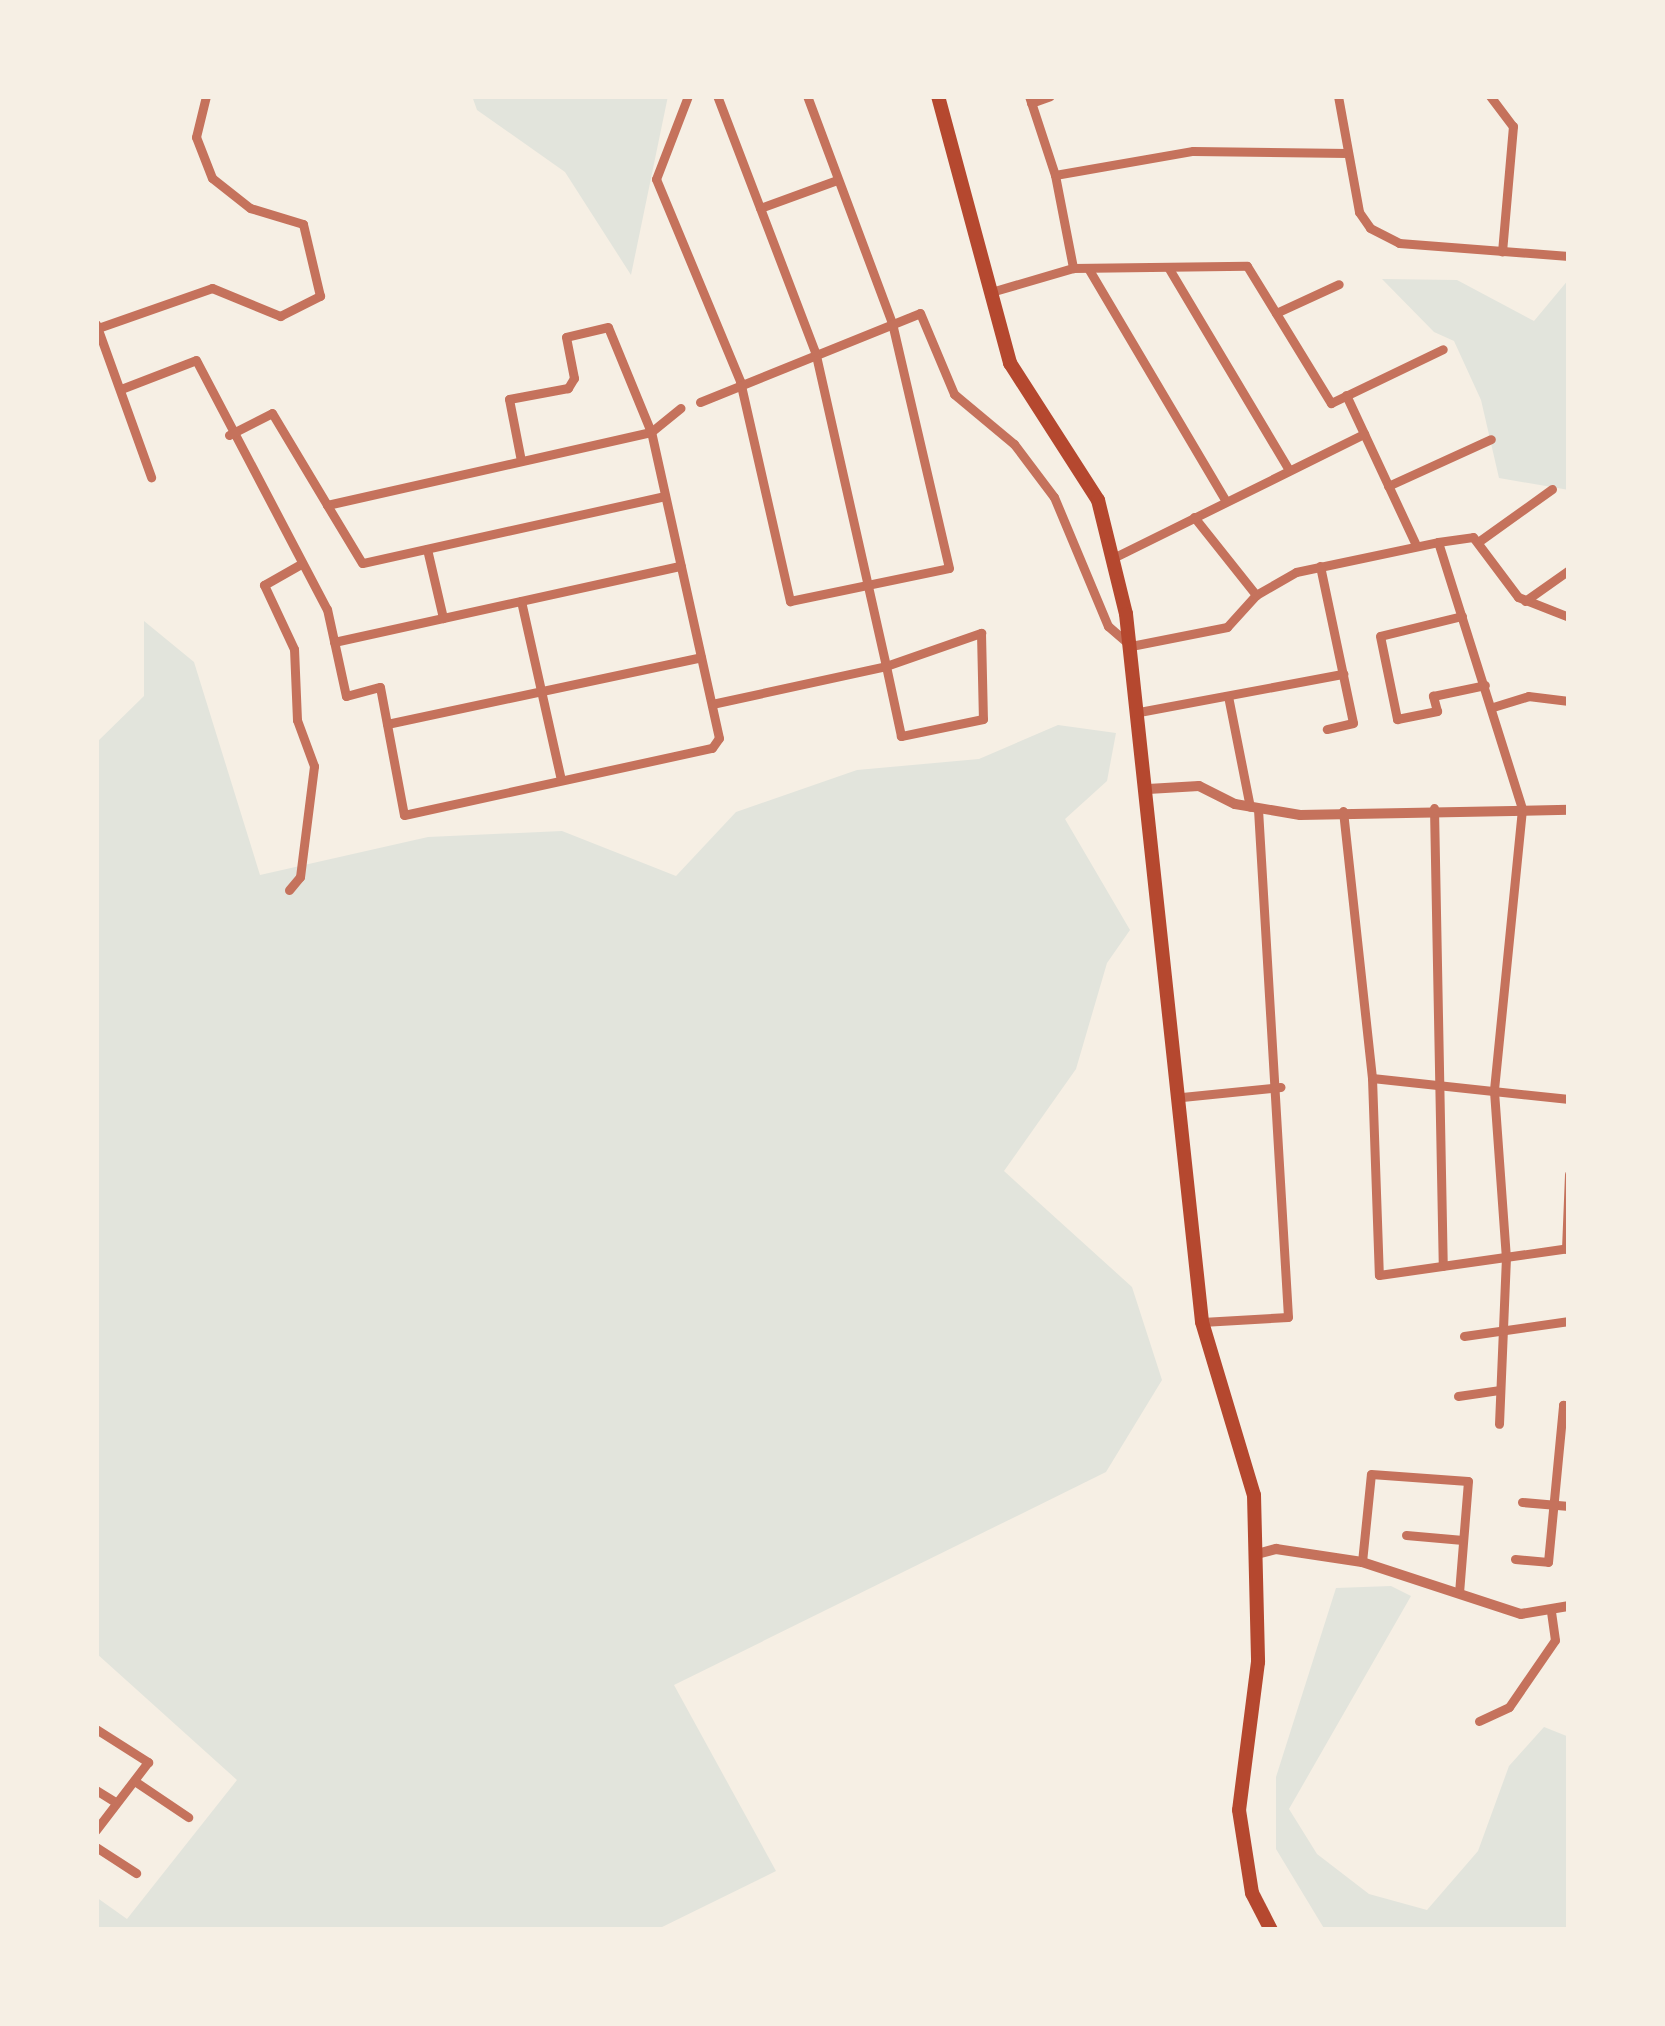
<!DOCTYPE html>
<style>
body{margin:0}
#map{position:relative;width:1665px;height:2026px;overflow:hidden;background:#f6efe4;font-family:"Libre Baskerville",serif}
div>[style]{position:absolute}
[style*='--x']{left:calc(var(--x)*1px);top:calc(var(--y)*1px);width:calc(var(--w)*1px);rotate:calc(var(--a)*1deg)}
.green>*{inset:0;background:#e2e4dc}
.minor>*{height:9px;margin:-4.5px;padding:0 4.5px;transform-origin:4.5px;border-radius:4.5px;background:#c5725c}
.tertiary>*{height:10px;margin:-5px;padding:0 5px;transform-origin:5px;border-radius:5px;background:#c5725c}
.primary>*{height:14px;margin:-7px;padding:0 7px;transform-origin:7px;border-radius:7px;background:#b5482f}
span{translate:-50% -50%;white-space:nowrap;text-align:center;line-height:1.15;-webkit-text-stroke:10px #f6efe4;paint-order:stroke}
.frame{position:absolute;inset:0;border:99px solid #f6efe4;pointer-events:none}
</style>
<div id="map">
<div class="green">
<div style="clip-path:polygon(472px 96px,668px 96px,631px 275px,565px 172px,477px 110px)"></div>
<div style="clip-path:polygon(1382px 279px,1457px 280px,1534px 321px,1569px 279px,1569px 490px,1499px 478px,1481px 400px,1454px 341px,1434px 332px)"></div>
<div style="clip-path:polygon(144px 621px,194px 662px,260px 875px,428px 837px,562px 831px,676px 876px,736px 812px,857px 770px,979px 759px,1058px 725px,1116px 733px,1107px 781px,1065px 819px,1130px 930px,1107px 963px,1076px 1069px,1004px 1171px,1132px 1287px,1162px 1380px,1106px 1472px,674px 1685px,776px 1871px,656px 1930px,96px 1930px,96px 1897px,127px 1919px,237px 1780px,96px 1653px,96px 743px,144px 696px)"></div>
<div style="clip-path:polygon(1391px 1586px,1411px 1596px,1289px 1809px,1317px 1854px,1369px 1894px,1427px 1910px,1478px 1851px,1509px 1766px,1544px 1727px,1569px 1737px,1569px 1930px,1325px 1930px,1276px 1849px,1276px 1777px,1336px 1588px)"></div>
</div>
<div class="minor">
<div style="--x:688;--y:96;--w:89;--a:111.1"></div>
<div style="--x:656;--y:179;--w:219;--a:67.4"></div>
<div style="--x:740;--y:381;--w:226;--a:77.2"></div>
<div style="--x:790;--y:601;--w:162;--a:-11.7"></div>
<div style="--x:949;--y:568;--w:252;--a:-103.1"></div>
<div style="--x:892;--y:323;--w:242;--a:-110.5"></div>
<div style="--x:1029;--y:96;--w:83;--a:71.8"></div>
<div style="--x:1055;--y:175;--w:95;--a:79"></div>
<div style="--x:1338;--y:96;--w:118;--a:79.7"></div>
<div style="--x:1359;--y:212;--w:19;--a:55"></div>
<div style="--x:1370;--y:228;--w:33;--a:27"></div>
<div style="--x:1399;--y:243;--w:170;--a:4.4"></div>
<div style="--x:1490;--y:96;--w:38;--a:53"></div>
<div style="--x:1513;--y:126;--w:126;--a:95"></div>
<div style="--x:1031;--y:103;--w:20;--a:-20"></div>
<div style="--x:1055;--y:175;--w:140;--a:-9.9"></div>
<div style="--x:1193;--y:151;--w:155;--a:0.7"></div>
<div style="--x:760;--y:208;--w:82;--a:-20"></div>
<div style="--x:1168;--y:267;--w:236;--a:59.2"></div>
<div style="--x:1088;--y:268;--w:271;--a:59.4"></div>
<div style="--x:991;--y:292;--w:85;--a:-16.3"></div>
<div style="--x:1073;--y:268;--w:174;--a:-0.7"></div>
<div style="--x:1247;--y:266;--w:161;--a:58.5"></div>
<div style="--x:1331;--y:403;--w:124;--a:-25.7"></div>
<div style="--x:1276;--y:313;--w:69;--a:-24.7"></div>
<div style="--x:96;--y:324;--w:163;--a:70.2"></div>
<div style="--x:98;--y:328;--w:121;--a:-19.3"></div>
<div style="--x:212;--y:288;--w:74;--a:22.4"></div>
<div style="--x:280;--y:316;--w:45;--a:-26.6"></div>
<div style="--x:320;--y:296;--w:74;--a:-103.3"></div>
<div style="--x:303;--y:224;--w:55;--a:-163.2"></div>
<div style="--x:250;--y:208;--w:48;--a:-141.7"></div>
<div style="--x:212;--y:178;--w:44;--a:-111.3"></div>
<div style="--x:196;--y:137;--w:42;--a:-76.3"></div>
<div style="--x:121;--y:389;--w:80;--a:-21.1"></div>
<div style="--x:196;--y:360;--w:281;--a:62.3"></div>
<div style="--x:327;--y:609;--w:89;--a:77.7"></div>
<div style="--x:346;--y:696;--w:35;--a:-15"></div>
<div style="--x:380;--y:687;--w:130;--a:79.4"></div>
<div style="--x:404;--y:815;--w:315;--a:-12.3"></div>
<div style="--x:712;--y:748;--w:12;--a:-55"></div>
<div style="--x:719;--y:738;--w:313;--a:-102.5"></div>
<div style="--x:651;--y:432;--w:113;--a:-112.3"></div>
<div style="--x:608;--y:327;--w:43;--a:166.6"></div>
<div style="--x:566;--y:337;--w:42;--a:79"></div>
<div style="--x:574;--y:378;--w:12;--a:121"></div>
<div style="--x:568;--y:388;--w:60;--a:169.4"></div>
<div style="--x:509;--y:399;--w:63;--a:79"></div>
<div style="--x:1346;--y:395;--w:166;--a:65"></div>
<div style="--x:700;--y:402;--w:237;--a:-22"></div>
<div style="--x:920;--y:313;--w:88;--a:67.2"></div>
<div style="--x:954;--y:394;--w:78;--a:39.8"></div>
<div style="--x:1014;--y:444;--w:66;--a:53"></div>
<div style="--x:1054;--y:497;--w:140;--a:67.3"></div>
<div style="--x:1108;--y:626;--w:30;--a:41"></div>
<div style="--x:1131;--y:646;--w:98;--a:-11.2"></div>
<div style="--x:1227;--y:627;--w:43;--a:-47.8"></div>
<div style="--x:1256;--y:595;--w:46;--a:-29.9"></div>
<div style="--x:1296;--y:572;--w:145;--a:-11.9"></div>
<div style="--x:1438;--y:542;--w:280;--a:72.5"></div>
<div style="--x:1522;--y:809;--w:283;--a:95.7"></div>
<div style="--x:1494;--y:1091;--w:166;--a:85.9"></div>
<div style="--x:1506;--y:1257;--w:167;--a:92.4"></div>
<div style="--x:229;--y:435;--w:48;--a:-27.1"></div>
<div style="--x:272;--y:413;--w:107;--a:59.1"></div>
<div style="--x:1388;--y:486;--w:113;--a:-24.5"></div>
<div style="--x:665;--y:496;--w:310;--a:167.5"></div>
<div style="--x:362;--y:563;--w:68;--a:-121.1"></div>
<div style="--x:327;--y:505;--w:332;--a:-12.7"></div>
<div style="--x:651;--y:432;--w:38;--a:-39"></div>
<div style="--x:1194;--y:517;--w:100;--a:51.5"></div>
<div style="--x:1438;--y:542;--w:35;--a:-8"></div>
<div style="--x:1473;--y:537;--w:75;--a:53.1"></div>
<div style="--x:1518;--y:597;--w:55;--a:21.4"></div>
<div style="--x:1478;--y:542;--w:91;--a:-35.6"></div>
<div style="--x:427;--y:549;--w:71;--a:76.9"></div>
<div style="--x:1115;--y:557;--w:278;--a:-26.3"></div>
<div style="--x:1320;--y:566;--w:160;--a:78.1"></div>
<div style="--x:1353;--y:723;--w:27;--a:167"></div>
<div style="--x:521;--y:601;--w:183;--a:77.4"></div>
<div style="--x:1525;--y:601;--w:54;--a:-35.2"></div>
<div style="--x:1462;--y:616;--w:84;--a:166.3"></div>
<div style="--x:1380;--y:636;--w:85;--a:78.4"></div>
<div style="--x:1397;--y:719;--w:41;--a:-11.3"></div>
<div style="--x:1437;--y:711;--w:16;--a:-105"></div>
<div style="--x:1433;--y:696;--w:53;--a:-11.9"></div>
<div style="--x:334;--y:642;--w:355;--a:-12.4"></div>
<div style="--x:1228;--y:696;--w:113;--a:78.8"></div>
<div style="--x:712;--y:704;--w:178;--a:-12.3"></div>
<div style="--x:886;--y:666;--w:101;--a:-19.2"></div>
<div style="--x:981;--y:633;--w:86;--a:88.7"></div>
<div style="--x:983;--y:719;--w:84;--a:168.3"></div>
<div style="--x:901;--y:736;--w:72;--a:-102.1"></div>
<div style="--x:886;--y:666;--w:322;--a:-102.7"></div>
<div style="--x:815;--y:352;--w:274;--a:-110.9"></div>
<div style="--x:1493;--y:707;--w:37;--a:-17"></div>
<div style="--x:1528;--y:696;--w:41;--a:7"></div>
<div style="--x:1139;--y:712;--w:208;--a:-10.6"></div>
<div style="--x:387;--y:724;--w:321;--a:-12"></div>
<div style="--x:1434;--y:808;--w:458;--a:88.9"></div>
<div style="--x:1343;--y:811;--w:269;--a:83.8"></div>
<div style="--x:1372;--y:1078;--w:197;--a:88"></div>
<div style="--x:1379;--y:1275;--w:192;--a:-8.1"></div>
<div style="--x:289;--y:890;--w:17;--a:-50"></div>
<div style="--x:300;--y:877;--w:112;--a:-82.8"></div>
<div style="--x:314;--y:766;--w:49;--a:-110.3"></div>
<div style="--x:297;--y:720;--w:71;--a:-92.4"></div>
<div style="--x:294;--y:649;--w:71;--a:-115.1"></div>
<div style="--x:264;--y:585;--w:43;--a:-29.6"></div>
<div style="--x:1372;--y:1078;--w:198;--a:6.1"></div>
<div style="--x:1182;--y:1097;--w:99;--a:-5.8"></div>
<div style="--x:1566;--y:1249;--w:75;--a:-87.7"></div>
<div style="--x:1202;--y:1322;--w:86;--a:-3.3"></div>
<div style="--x:1288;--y:1317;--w:509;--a:-93.38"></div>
<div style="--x:1464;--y:1336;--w:106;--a:-8.1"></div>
<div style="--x:1458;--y:1396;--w:41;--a:-8.3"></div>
<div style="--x:1522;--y:1502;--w:47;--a:4.9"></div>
<div style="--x:1406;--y:1535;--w:57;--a:5"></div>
<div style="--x:1515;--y:1559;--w:33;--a:5"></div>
<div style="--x:1548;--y:1562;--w:158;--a:-84.5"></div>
<div style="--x:1563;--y:1405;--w:6;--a:9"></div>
<div style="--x:1362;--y:1562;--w:88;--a:-84.2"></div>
<div style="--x:1371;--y:1474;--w:97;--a:4.1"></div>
<div style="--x:1468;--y:1481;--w:111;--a:94.6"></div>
<div style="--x:1479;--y:1721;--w:33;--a:-25"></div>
<div style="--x:1509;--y:1707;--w:81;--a:-55.5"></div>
<div style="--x:1555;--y:1640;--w:28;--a:-98"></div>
<div style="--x:96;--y:1729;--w:62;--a:32.4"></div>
<div style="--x:148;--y:1762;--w:86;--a:127.4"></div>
<div style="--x:136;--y:1782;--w:63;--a:33.9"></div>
<div style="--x:96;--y:1790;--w:22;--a:32"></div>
<div style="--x:96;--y:1847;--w:48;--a:33"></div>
</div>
<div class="tertiary">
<div style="--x:96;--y:327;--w:2;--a:27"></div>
<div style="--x:1148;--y:789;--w:51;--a:-3.4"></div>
<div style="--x:1199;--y:786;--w:40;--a:26.6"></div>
<div style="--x:1235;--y:804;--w:66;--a:9.6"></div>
<div style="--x:1300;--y:815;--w:269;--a:-1.1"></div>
<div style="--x:1257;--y:1554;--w:20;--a:-15"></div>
<div style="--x:1276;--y:1549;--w:87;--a:8.6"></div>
<div style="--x:1362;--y:1562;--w:167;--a:18.1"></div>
<div style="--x:1521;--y:1614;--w:49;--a:-9.5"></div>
</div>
<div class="primary">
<div style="--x:938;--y:96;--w:277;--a:74.9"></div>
<div style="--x:1010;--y:363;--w:163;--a:57.3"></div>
<div style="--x:1098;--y:500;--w:117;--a:76.2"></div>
<div style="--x:1126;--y:614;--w:712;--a:83.87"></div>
<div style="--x:1202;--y:1322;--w:181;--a:73.3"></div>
<div style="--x:1254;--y:1495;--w:167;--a:88.6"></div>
<div style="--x:1258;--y:1662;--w:149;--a:97.3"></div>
<div style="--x:1239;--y:1810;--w:84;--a:81.1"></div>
<div style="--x:1252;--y:1893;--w:42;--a:62.8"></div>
</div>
<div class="frame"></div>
</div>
